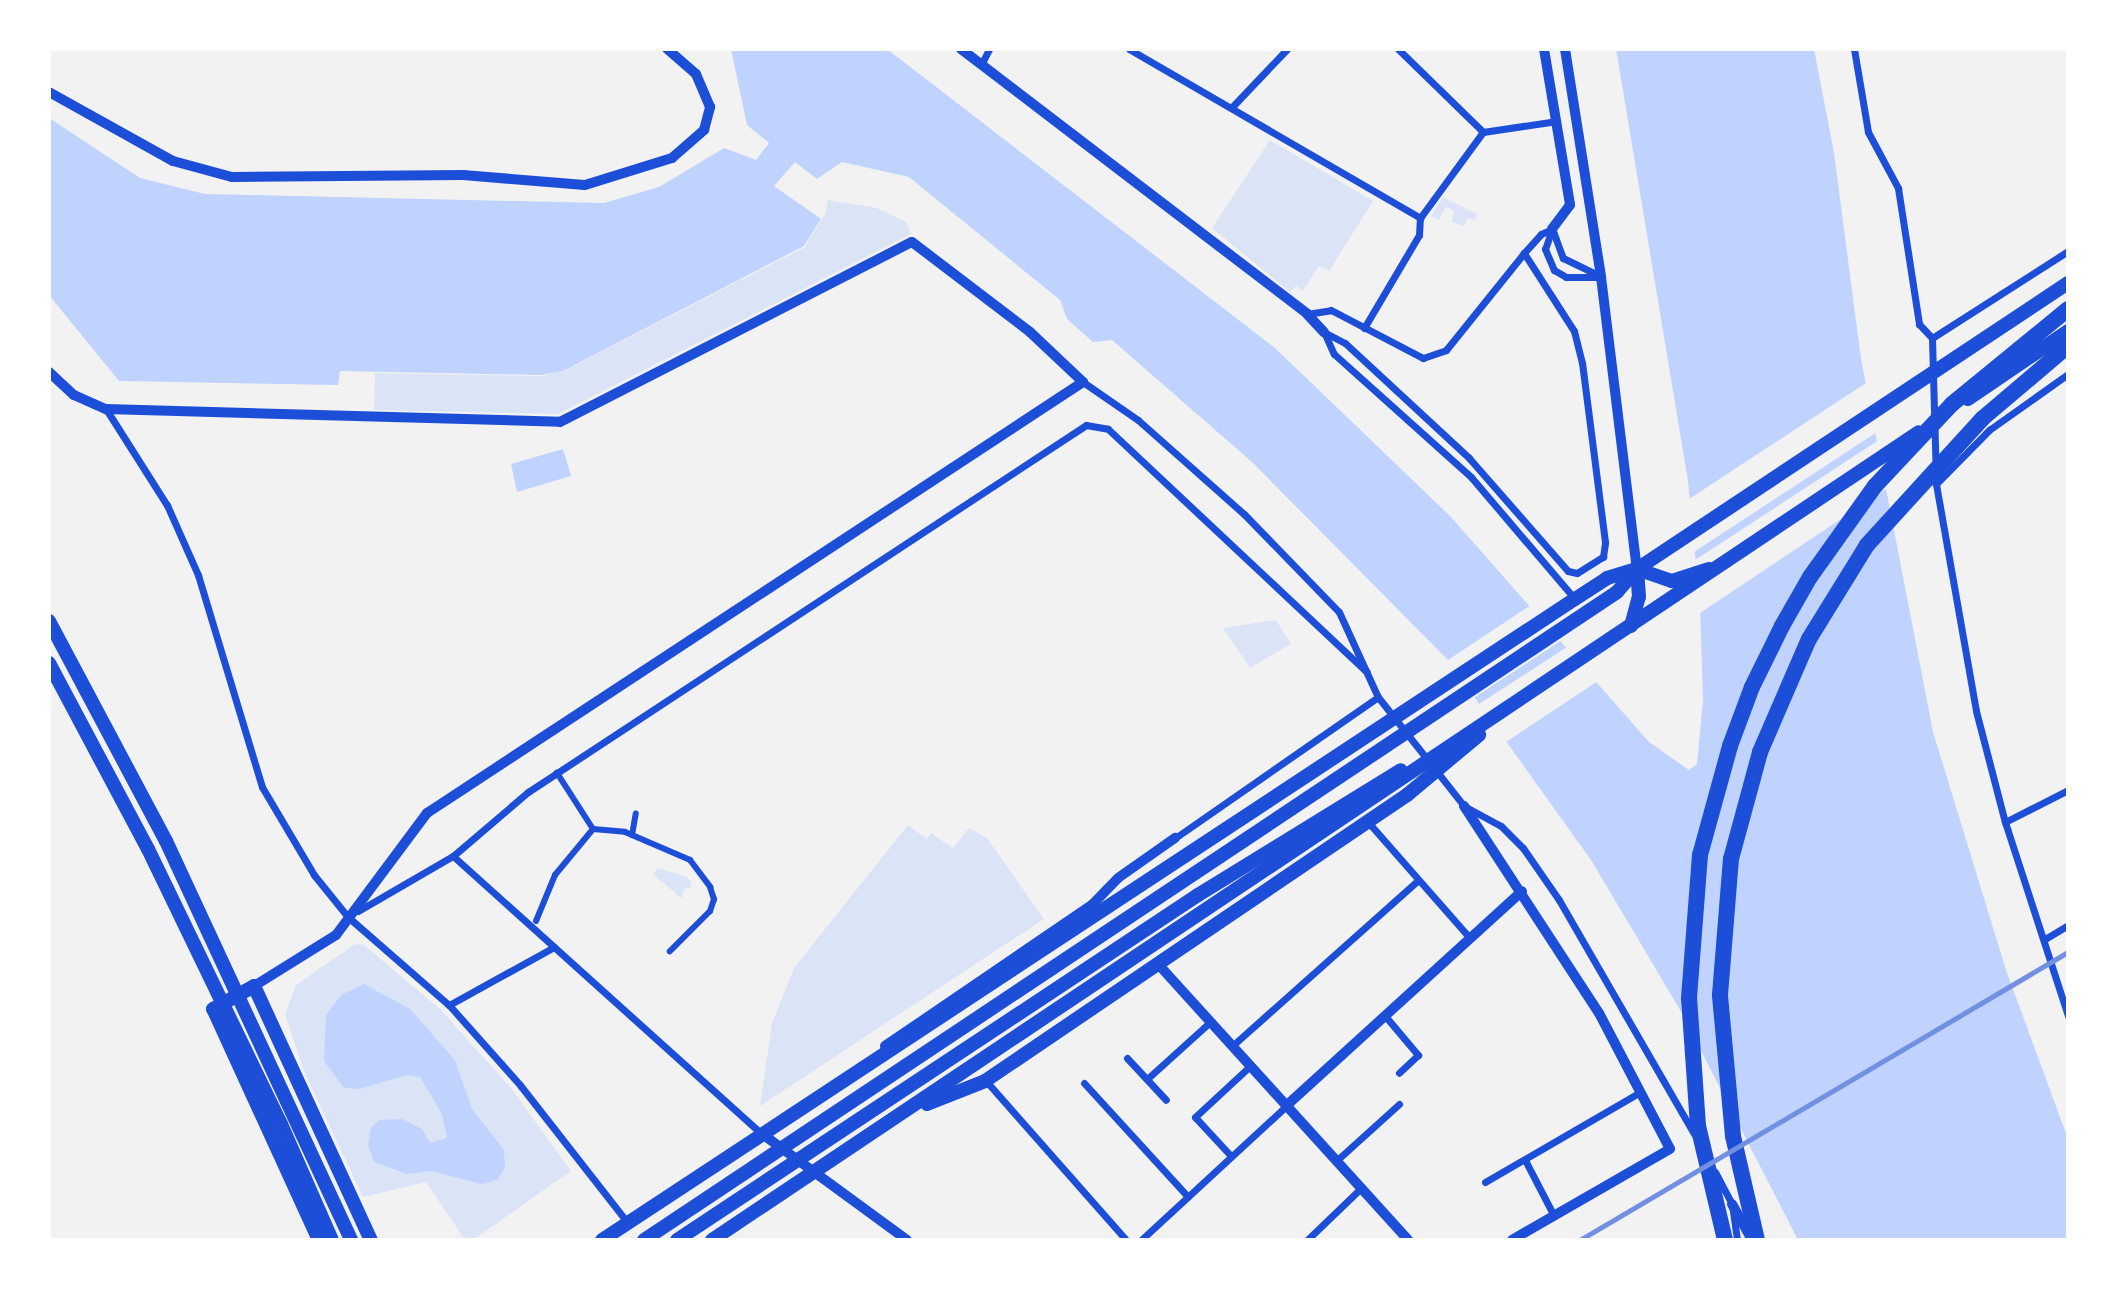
<!DOCTYPE html>
<style>
body{margin:0}
#map{position:relative;width:2117px;height:1289px;overflow:hidden;background:#f2f2f2;font-family:"Roboto Condensed",sans-serif}
div>[style]{position:absolute}
[style*='--x']{left:calc(var(--x)*1px);top:calc(var(--y)*1px);width:calc(var(--w)*1px);rotate:calc(var(--a)*1deg)}
.green>*{inset:0;background:#dbe4f7}
.water>*{inset:0;background:#bfd3fe}
.pier>*{inset:0;background:#f2f2f2}
.pedestrian>*{height:6px;margin:-3px;padding:0 3px;transform-origin:3px;border-radius:3px;background:#1d4ed8}
.minor>*{height:7px;margin:-3.5px;padding:0 3.5px;transform-origin:3.5px;border-radius:3.5px;background:#1d4ed8}
.tertiary>*{height:10px;margin:-5px;padding:0 5px;transform-origin:5px;border-radius:5px;background:#1d4ed8}
.primary>*{height:14px;margin:-7px;padding:0 7px;transform-origin:7px;border-radius:7px;background:#1d4ed8}
.trunk>*{height:14px;margin:-7px;padding:0 7px;transform-origin:7px;border-radius:7px;background:#1d4ed8}
.motorway>*{height:16px;margin:-8px;padding:0 8px;transform-origin:8px;border-radius:8px;background:#1d4ed8}
.rail>*{height:4.5px;margin:-2.25px;padding:0 2.25px;transform-origin:2.25px;border-radius:2.25px;background:#7290e2}
span{translate:-50% -50%;white-space:nowrap;text-align:center;line-height:1.15;-webkit-text-stroke:5px #fff;paint-order:stroke}
.frame{position:absolute;inset:0;border:51px solid #fff;pointer-events:none}
</style>
<div id="map">
<div class="green">
<div style="clip-path:polygon(1270px 140px,1373px 201px,1329px 271px,1319px 266px,1303px 291px,1296px 286px,1290px 292px,1212px 228px)"></div>
<div style="clip-path:polygon(1443px 197px,1477px 214px,1474px 220px,1468px 218px,1464px 226px,1452px 222px,1454px 211px,1446px 207px,1439px 220px,1431px 216px)"></div>
<div style="clip-path:polygon(828px 200px,877px 208px,906px 222px,911px 234px,558px 414px,374px 410px,375px 373px,540px 376px,564px 371px,805px 247px,825px 214px)"></div>
<div style="clip-path:polygon(1276px 620px,1291px 644px,1250px 668px,1223px 628px)"></div>
<div style="clip-path:polygon(908px 825px,927px 839px,931px 833px,953px 848px,969px 828px,987px 838px,1044px 919px,760px 1106px,772px 1023px,794px 968px)"></div>
<div style="clip-path:polygon(658px 868px,686px 877px,691px 881px,691px 889px,686px 887px,681px 898px,653px 874px)"></div>
<div style="clip-path:polygon(355px 944px,364px 945px,441px 1010px,511px 1088px,571px 1171px,473px 1240px,465px 1240px,426px 1182px,363px 1197px,303px 1069px,285px 1014px,296px 985px)"></div>
</div>
<div class="water">
<div style="clip-path:polygon(731px 49px,887px 49px,1275px 348px,1450px 516px,1649px 742px,1689px 770px,1697px 764px,1703px 700px,1700px 605px,1688px 481px,1616px 49px,1814px 49px,1834px 153px,1861px 359px,1933px 732px,2006px 970px,2068px 1139px,2068px 1240px,1798px 1240px,1679px 1008px,1591px 860px,1448px 660px,1252px 462px,1112px 340px,1093px 342px,1067px 319px,1060px 300px,909px 177px,842px 162px,817px 179px,795px 162px,774px 186px,821px 219px,804px 246px,563px 371px,540px 375px,340px 371px,338px 385px,119px 381px,49px 295px,49px 118px,140px 178px,205px 194px,604px 203px,659px 187px,724px 148px,756px 160px,769px 143px,747px 125px)"></div>
<div style="clip-path:polygon(563px 449px,571px 476px,517px 492px,511px 464px)"></div>
<div style="clip-path:polygon(364px 984px,410px 1009px,455px 1060px,472px 1109px,504px 1150px,505px 1168px,497px 1180px,481px 1184px,431px 1171px,407px 1174px,374px 1162px,368px 1145px,371px 1128px,379px 1120px,402px 1119px,422px 1129px,430px 1143px,447px 1138px,442px 1114px,420px 1077px,407px 1075px,359px 1089px,344px 1088px,324px 1061px,326px 1015px,341px 995px)"></div>
</div>
<div class="pier">
<div style="clip-path:polygon(1869px 381px,1880px 430px,1691px 554px,1686px 501px)"></div>
<div style="clip-path:polygon(1882px 438px,1892px 485px,1697px 615px,1692px 562px)"></div>
<div style="clip-path:polygon(1531px 605px,1562px 640px,1472px 699px,1445px 662px)"></div>
<div style="clip-path:polygon(1567px 647px,1598px 681px,1503px 744px,1476px 706px)"></div>
</div>
<div class="pedestrian">
<div style="--x:593;--y:829;--w:32;--a:5"></div>
<div style="--x:625;--y:832;--w:71;--a:23.3"></div>
<div style="--x:690;--y:860;--w:34;--a:53"></div>
<div style="--x:710;--y:887;--w:13;--a:72"></div>
<div style="--x:714;--y:899;--w:13;--a:108"></div>
<div style="--x:710;--y:911;--w:57;--a:135"></div>
<div style="--x:632;--y:835;--w:22;--a:-80"></div>
<div style="--x:536;--y:921;--w:50;--a:-67.6"></div>
<div style="--x:555;--y:875;--w:60;--a:-50.4"></div>
<div style="--x:593;--y:829;--w:67;--a:-122.7"></div>
</div>
<div class="minor">
<div style="--x:1129;--y:49;--w:337;--a:30.1"></div>
<div style="--x:1398;--y:49;--w:119;--a:44.3"></div>
<div style="--x:1854;--y:49;--w:84;--a:80.4"></div>
<div style="--x:1868;--y:132;--w:64;--a:61.8"></div>
<div style="--x:1898;--y:188;--w:138;--a:81.2"></div>
<div style="--x:1919;--y:324;--w:19;--a:47"></div>
<div style="--x:1932;--y:338;--w:146;--a:88.4"></div>
<div style="--x:1936;--y:484;--w:230;--a:80"></div>
<div style="--x:1976;--y:711;--w:115;--a:75.4"></div>
<div style="--x:2005;--y:822;--w:204;--a:72"></div>
<div style="--x:981;--y:65;--w:18;--a:-63"></div>
<div style="--x:1232;--y:107;--w:80;--a:-46.5"></div>
<div style="--x:1552;--y:229;--w:21;--a:109"></div>
<div style="--x:1545;--y:249;--w:23;--a:67"></div>
<div style="--x:1554;--y:270;--w:14;--a:30"></div>
<div style="--x:1566;--y:277;--w:35;--a:0"></div>
<div style="--x:1553;--y:231;--w:29;--a:70"></div>
<div style="--x:1563;--y:258;--w:41;--a:25.9"></div>
<div style="--x:1307;--y:314;--w:24;--a:-9"></div>
<div style="--x:1331;--y:310;--w:104;--a:27.6"></div>
<div style="--x:1423;--y:358;--w:24;--a:-19"></div>
<div style="--x:1446;--y:350;--w:124;--a:-51.2"></div>
<div style="--x:1524;--y:253;--w:25;--a:-48"></div>
<div style="--x:1541;--y:234;--w:12;--a:-24"></div>
<div style="--x:1364;--y:328;--w:108;--a:-59.4"></div>
<div style="--x:1419;--y:235;--w:17;--a:-87"></div>
<div style="--x:1420;--y:218;--w:107;--a:-53.8"></div>
<div style="--x:1483;--y:132;--w:75;--a:-8.5"></div>
<div style="--x:1324;--y:332;--w:24;--a:28"></div>
<div style="--x:1345;--y:343;--w:169;--a:42.8"></div>
<div style="--x:1469;--y:458;--w:150;--a:48.8"></div>
<div style="--x:1568;--y:571;--w:9;--a:13"></div>
<div style="--x:1577;--y:573;--w:31;--a:-32"></div>
<div style="--x:1603;--y:557;--w:15;--a:-82"></div>
<div style="--x:1605;--y:542;--w:180;--a:-97.3"></div>
<div style="--x:1582;--y:363;--w:33;--a:-104"></div>
<div style="--x:1574;--y:331;--w:93;--a:-122.7"></div>
<div style="--x:1324;--y:332;--w:24;--a:66"></div>
<div style="--x:1334;--y:354;--w:184;--a:41.9"></div>
<div style="--x:1471;--y:477;--w:160;--a:49.6"></div>
<div style="--x:1932;--y:338;--w:161;--a:-32.6"></div>
<div style="--x:1083;--y:382;--w:67;--a:34.6"></div>
<div style="--x:1138;--y:420;--w:142;--a:41.6"></div>
<div style="--x:1244;--y:514;--w:136;--a:45.9"></div>
<div style="--x:1339;--y:612;--w:94;--a:65.4"></div>
<div style="--x:1378;--y:697;--w:139;--a:51.7"></div>
<div style="--x:1464;--y:806;--w:42;--a:28.4"></div>
<div style="--x:1501;--y:826;--w:31;--a:45"></div>
<div style="--x:1523;--y:848;--w:63;--a:55.3"></div>
<div style="--x:1559;--y:900;--w:270;--a:60"></div>
<div style="--x:106;--y:409;--w:114;--a:57.6"></div>
<div style="--x:167;--y:505;--w:77;--a:66.1"></div>
<div style="--x:198;--y:575;--w:221;--a:73.2"></div>
<div style="--x:262;--y:787;--w:102;--a:59.4"></div>
<div style="--x:314;--y:875;--w:54;--a:51"></div>
<div style="--x:348;--y:917;--w:134;--a:41.1"></div>
<div style="--x:449;--y:1005;--w:107;--a:48.4"></div>
<div style="--x:520;--y:1085;--w:175;--a:52"></div>
<div style="--x:1936;--y:484;--w:76;--a:-45.5"></div>
<div style="--x:1989;--y:430;--w:97;--a:-35.3"></div>
<div style="--x:1368;--y:822;--w:154;--a:48.7"></div>
<div style="--x:2005;--y:822;--w:71;--a:-26.9"></div>
<div style="--x:1175;--y:838;--w:247;--a:-34.8"></div>
<div style="--x:453;--y:856;--w:416;--a:42"></div>
<div style="--x:358;--y:911;--w:110;--a:-30.1"></div>
<div style="--x:453;--y:856;--w:99;--a:-40.5"></div>
<div style="--x:528;--y:792;--w:668;--a:-33.33"></div>
<div style="--x:1086;--y:425;--w:22;--a:10"></div>
<div style="--x:1108;--y:429;--w:355;--a:43.2"></div>
<div style="--x:2045;--y:939;--w:27;--a:-31"></div>
<div style="--x:449;--y:1005;--w:120;--a:-28.9"></div>
<div style="--x:1386;--y:1017;--w:50;--a:49.9"></div>
<div style="--x:1418;--y:1055;--w:26;--a:137"></div>
<div style="--x:1232;--y:1046;--w:249;--a:-41.7"></div>
<div style="--x:1127;--y:1058;--w:57;--a:47.1"></div>
<div style="--x:1147;--y:1079;--w:85;--a:-42.1"></div>
<div style="--x:986;--y:1081;--w:212;--a:48.6"></div>
<div style="--x:1084;--y:1083;--w:154;--a:47.6"></div>
<div style="--x:1231;--y:1156;--w:53;--a:-132.7"></div>
<div style="--x:1195;--y:1117;--w:75;--a:-42.8"></div>
<div style="--x:1525;--y:1160;--w:63;--a:62.6"></div>
<div style="--x:1336;--y:1161;--w:85;--a:-42.1"></div>
<div style="--x:1715;--y:1172;--w:36;--a:62"></div>
<div style="--x:1732;--y:1204;--w:36;--a:82"></div>
<div style="--x:1485;--y:1182;--w:179;--a:-30.1"></div>
<div style="--x:1141;--y:1240;--w:197;--a:-42.7"></div>
<div style="--x:1307;--y:1240;--w:75;--a:-43.9"></div>
</div>
<div class="tertiary">
<div style="--x:961;--y:49;--w:436;--a:37.4"></div>
<div style="--x:1307;--y:314;--w:25;--a:47"></div>
<div style="--x:1544;--y:49;--w:158;--a:80.5"></div>
<div style="--x:1570;--y:205;--w:30;--a:127"></div>
<div style="--x:1565;--y:49;--w:231;--a:81"></div>
<div style="--x:1601;--y:277;--w:294;--a:83"></div>
<div style="--x:49;--y:92;--w:142;--a:29.1"></div>
<div style="--x:173;--y:161;--w:61;--a:15.2"></div>
<div style="--x:232;--y:177;--w:231;--a:-0.5"></div>
<div style="--x:463;--y:175;--w:122;--a:4.7"></div>
<div style="--x:585;--y:185;--w:91;--a:-17.2"></div>
<div style="--x:672;--y:158;--w:43;--a:-41.2"></div>
<div style="--x:704;--y:130;--w:24;--a:-75"></div>
<div style="--x:710;--y:107;--w:36;--a:-113"></div>
<div style="--x:696;--y:74;--w:38;--a:-139"></div>
<div style="--x:49;--y:372;--w:34;--a:43"></div>
<div style="--x:74;--y:395;--w:35;--a:24"></div>
<div style="--x:106;--y:409;--w:454;--a:1.6"></div>
<div style="--x:560;--y:422;--w:395;--a:-27.1"></div>
<div style="--x:912;--y:242;--w:148;--a:37.3"></div>
<div style="--x:1030;--y:332;--w:73;--a:43.3"></div>
<div style="--x:1083;--y:382;--w:785;--a:146.69"></div>
<div style="--x:427;--y:813;--w:152;--a:126.7"></div>
<div style="--x:336;--y:935;--w:97;--a:148.1"></div>
<div style="--x:1464;--y:806;--w:247;--a:56.9"></div>
<div style="--x:1599;--y:1013;--w:153;--a:62.4"></div>
<div style="--x:1670;--y:1149;--w:182;--a:150.1"></div>
<div style="--x:1158;--y:964;--w:372;--a:47.8"></div>
<div style="--x:885;--y:1046;--w:250;--a:-34.3"></div>
<div style="--x:1092;--y:905;--w:37;--a:-46"></div>
<div style="--x:1118;--y:878;--w:70;--a:-35.1"></div>
<div style="--x:1286;--y:1106;--w:319;--a:-42.3"></div>
<div style="--x:765;--y:1136;--w:176;--a:36.2"></div>
<div style="--x:1732;--y:1204;--w:41;--a:60.9"></div>
</div>
<div class="primary">
<div style="--x:49;--y:621;--w:249;--a:62"></div>
<div style="--x:166;--y:841;--w:440;--a:65.1"></div>
<div style="--x:49;--y:663;--w:211;--a:62"></div>
<div style="--x:148;--y:849;--w:305;--a:64.2"></div>
<div style="--x:281;--y:1124;--w:127;--a:66.3"></div>
<div style="--x:319;--y:1240;--w:254;--a:-114.6"></div>
<div style="--x:213;--y:1009;--w:47;--a:-29.3"></div>
<div style="--x:254;--y:986;--w:280;--a:65.3"></div>
</div>
<div class="trunk">
<div style="--x:1968;--y:399;--w:121;--a:-34.2"></div>
<div style="--x:1637;--y:569;--w:37;--a:19"></div>
<div style="--x:1672;--y:581;--w:39;--a:-18"></div>
<div style="--x:1631;--y:626;--w:30;--a:-75"></div>
<div style="--x:1639;--y:597;--w:28;--a:-94"></div>
<div style="--x:927;--y:1104;--w:62;--a:-21.6"></div>
<div style="--x:985;--y:1081;--w:510;--a:-34.13"></div>
<div style="--x:1407;--y:795;--w:94;--a:-39.8"></div>
<div style="--x:602;--y:1240;--w:1165;--a:-33.38"></div>
<div style="--x:1575;--y:599;--w:38;--a:-33"></div>
<div style="--x:1607;--y:578;--w:30;--a:-17"></div>
<div style="--x:644;--y:1240;--w:1169;--a:-33.66"></div>
<div style="--x:1617;--y:592;--w:30;--a:-49"></div>
<div style="--x:1637;--y:569;--w:517;--a:-33.57"></div>
<div style="--x:677;--y:1240;--w:625;--a:-33.51"></div>
<div style="--x:1198;--y:895;--w:238;--a:-31.6"></div>
<div style="--x:712;--y:1240;--w:1452;--a:-33.8"></div>
</div>
<div class="motorway">
<div style="--x:1725;--y:1240;--w:117;--a:-103.3"></div>
<div style="--x:1698;--y:1126;--w:128;--a:-94"></div>
<div style="--x:1689;--y:998;--w:143;--a:-85.6"></div>
<div style="--x:1700;--y:855;--w:113;--a:-74.6"></div>
<div style="--x:1730;--y:746;--w:63;--a:-69.6"></div>
<div style="--x:1752;--y:687;--w:68;--a:-63.8"></div>
<div style="--x:1782;--y:626;--w:56;--a:-60.3"></div>
<div style="--x:1810;--y:577;--w:112;--a:-54.5"></div>
<div style="--x:1875;--y:486;--w:112;--a:-46.8"></div>
<div style="--x:1952;--y:404;--w:150;--a:-39.3"></div>
<div style="--x:1757;--y:1240;--w:107;--a:-103"></div>
<div style="--x:1733;--y:1136;--w:142;--a:-95.3"></div>
<div style="--x:1720;--y:995;--w:136;--a:-85.4"></div>
<div style="--x:1731;--y:859;--w:111;--a:-74.8"></div>
<div style="--x:1760;--y:752;--w:123;--a:-66.6"></div>
<div style="--x:1809;--y:639;--w:110;--a:-58.3"></div>
<div style="--x:1867;--y:545;--w:172;--a:-47.6"></div>
<div style="--x:1983;--y:418;--w:111;--a:-40.3"></div>
</div>
<div class="rail">
<div style="--x:1580;--y:1240;--w:567;--a:-30.55"></div>
</div>
<div class="frame"></div>
</div>
